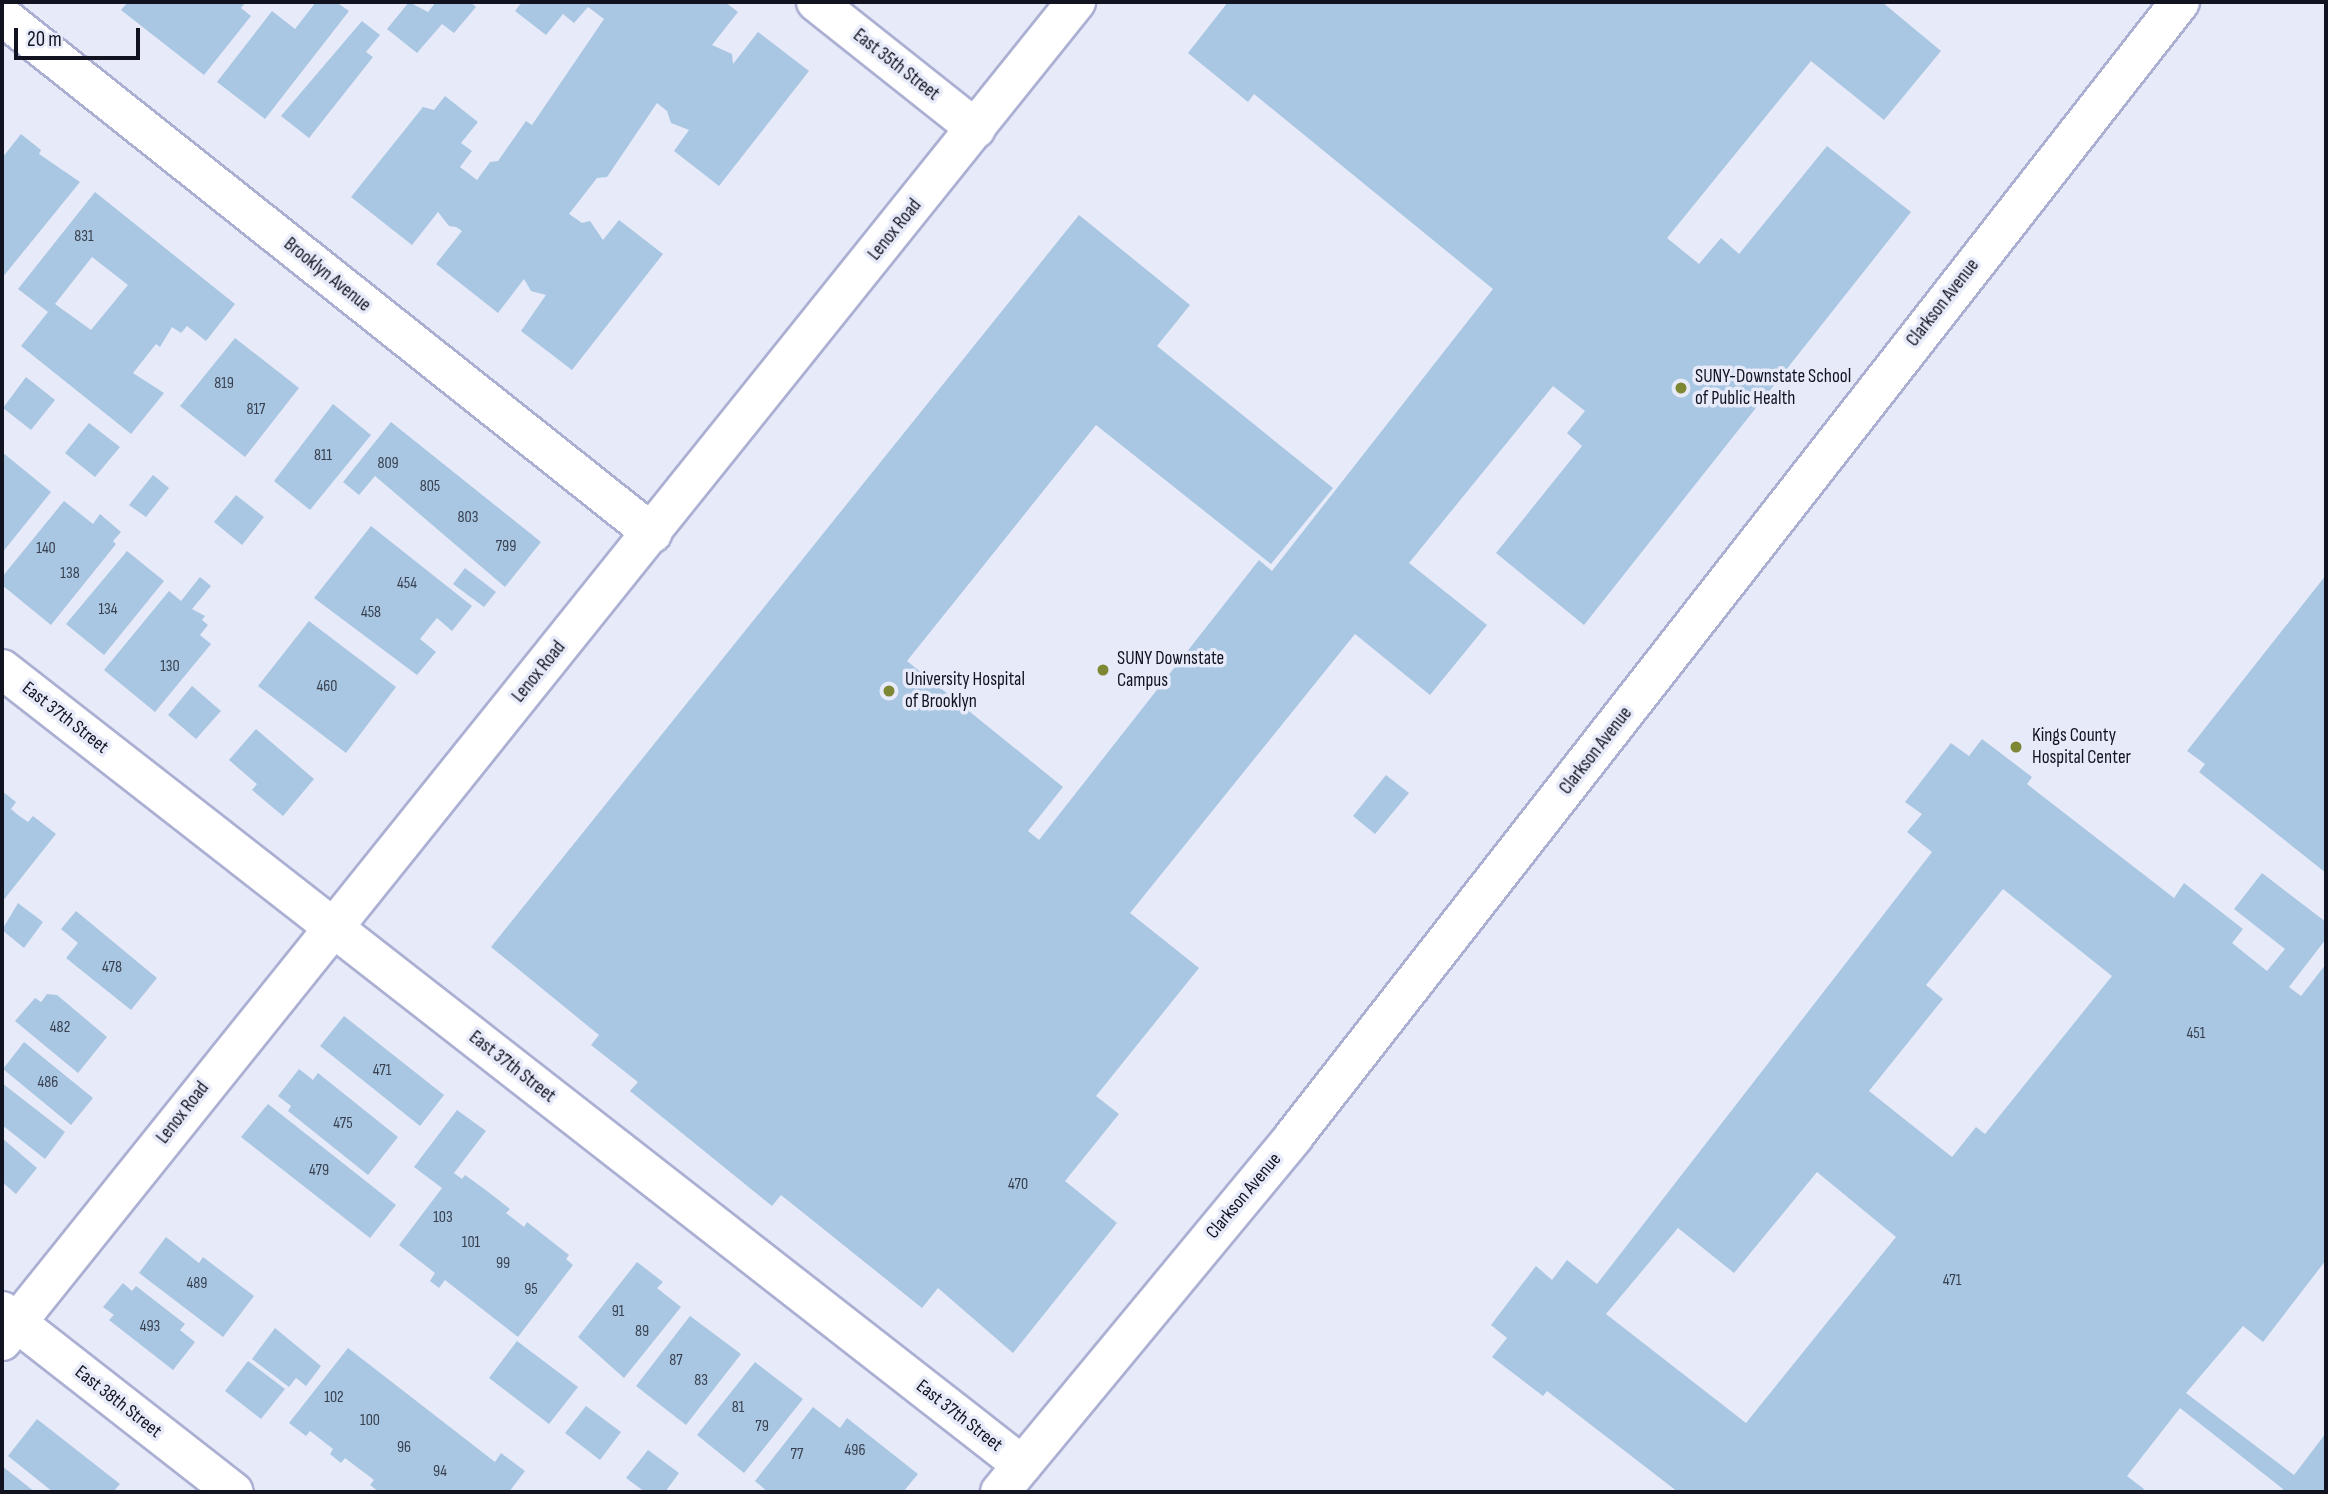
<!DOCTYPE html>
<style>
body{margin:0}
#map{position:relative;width:2328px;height:1494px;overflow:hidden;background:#e7eaf9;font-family:"Sofia Sans Condensed",sans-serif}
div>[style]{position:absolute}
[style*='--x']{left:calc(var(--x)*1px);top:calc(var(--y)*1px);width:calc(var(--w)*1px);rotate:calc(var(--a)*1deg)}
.building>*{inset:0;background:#a9c7e2}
.roads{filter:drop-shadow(2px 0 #abb0d3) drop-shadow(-2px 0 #abb0d3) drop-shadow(0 2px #abb0d3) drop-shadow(0 -2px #abb0d3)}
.minor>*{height:38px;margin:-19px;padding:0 19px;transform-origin:19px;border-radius:19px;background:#fff}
.dots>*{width:19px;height:19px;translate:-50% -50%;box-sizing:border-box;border:4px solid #e7eaf9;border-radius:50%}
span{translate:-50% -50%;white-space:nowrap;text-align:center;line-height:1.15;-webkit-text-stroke:7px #e7eaf9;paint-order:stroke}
.number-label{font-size:16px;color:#384050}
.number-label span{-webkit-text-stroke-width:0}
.street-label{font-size:19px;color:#121320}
.poi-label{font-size:19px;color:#121320}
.left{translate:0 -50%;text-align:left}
.frame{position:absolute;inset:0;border:4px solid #121320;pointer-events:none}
.scale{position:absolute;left:14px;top:28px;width:126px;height:32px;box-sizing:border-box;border:4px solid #121320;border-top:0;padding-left:9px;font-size:21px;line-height:24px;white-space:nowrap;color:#121320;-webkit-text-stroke:5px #e7eaf9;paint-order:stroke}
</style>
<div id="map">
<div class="building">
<div style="clip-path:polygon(128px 2px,246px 2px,241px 8px,251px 16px,204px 75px,121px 10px)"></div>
<div style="clip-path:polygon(316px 2px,336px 2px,349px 11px,265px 119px,217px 82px,272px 11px,295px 29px)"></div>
<div style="clip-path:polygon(409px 2px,428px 12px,436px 2px,470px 2px,476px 7px,454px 33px,442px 24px,417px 53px,387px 29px)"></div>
<div style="clip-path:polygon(522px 2px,725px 2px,738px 12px,712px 45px,732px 54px,733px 64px,758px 32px,809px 71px,719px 186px,674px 151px,689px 130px,671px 123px,667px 111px,657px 103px,607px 177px,597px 178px,569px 214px,582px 223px,590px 221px,603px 240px,619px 220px,663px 254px,572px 370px,521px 331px,546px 295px,531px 291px,524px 279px,498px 313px,436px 264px,462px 231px,456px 227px,449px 226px,438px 212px,412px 245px,351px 197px,423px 107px,434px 110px,445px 96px,478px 122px,461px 143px,472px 151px,460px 167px,477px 180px,490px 162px,498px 161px,526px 121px,532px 125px,604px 19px,588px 7px,574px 23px,563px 14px,546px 35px,515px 11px)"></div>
<div style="clip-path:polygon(1228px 2px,1882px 2px,1941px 51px,1884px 120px,1811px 61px,1667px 238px,1699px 264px,1721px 238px,1739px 254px,1827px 146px,1911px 212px,1584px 625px,1496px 553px,1582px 446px,1567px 433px,1585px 411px,1553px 386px,1409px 563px,1487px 625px,1430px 695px,1355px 634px,1130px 913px,1199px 968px,1096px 1096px,1119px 1114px,1065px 1181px,1117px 1223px,1013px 1353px,938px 1288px,922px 1308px,781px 1195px,772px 1206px,630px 1091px,638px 1082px,591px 1045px,599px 1035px,491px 947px,1079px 215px,1190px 305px,1157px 346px,1333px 488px,1271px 564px,1096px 425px,907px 661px,1063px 787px,1028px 831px,1039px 840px,1259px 560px,1272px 571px,1493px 289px,1254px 94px,1248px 102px,1188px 53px)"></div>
<div style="clip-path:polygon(362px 21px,380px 35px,366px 52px,373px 57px,309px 138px,281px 116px)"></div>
<div style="clip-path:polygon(21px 134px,41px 150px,39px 154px,80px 182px,2px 278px,2px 158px)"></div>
<div style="clip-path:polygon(evenodd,95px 192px,235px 304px,206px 341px,187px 326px,181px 333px,172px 327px,160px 347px,156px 344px,133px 373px,164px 393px,131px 434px,21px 346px,48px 312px,18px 289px,95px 192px,92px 257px,128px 285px,91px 330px,55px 304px,92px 257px)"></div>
<div style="clip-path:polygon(235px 338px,299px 388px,245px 457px,180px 406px)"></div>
<div style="clip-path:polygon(26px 377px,55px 400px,31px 430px,3px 408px)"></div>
<div style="clip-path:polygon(333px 404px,371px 435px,310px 510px,274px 481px)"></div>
<div style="clip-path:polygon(391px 422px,541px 542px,505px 587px,375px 476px,359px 495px,343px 482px)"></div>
<div style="clip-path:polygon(89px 423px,120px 447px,95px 477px,65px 453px)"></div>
<div style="clip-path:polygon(2px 452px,51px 492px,2px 553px)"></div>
<div style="clip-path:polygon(153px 475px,169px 488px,146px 517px,129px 505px)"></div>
<div style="clip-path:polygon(236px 495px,264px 517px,242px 545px,214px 522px)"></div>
<div style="clip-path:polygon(64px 501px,93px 524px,100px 514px,121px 532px,113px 541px,116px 544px,51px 625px,2px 585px,2px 577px)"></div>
<div style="clip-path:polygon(371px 526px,472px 606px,452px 631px,437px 618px,428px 629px,420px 639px,436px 652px,417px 675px,314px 598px)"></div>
<div style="clip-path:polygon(127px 551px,164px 581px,104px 655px,66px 624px)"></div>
<div style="clip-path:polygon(465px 568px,496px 592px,484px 607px,453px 584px)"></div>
<div style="clip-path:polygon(2326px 575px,2326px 873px,2199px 772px,2205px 764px,2187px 751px)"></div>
<div style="clip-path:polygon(200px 577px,211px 586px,192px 609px,205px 616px,202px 620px,208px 625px,200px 635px,211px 644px,155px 712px,104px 670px,169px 591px,181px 601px)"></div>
<div style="clip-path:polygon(309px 621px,396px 687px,346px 753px,258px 686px)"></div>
<div style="clip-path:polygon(192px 686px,221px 711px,196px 739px,168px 715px)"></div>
<div style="clip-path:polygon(256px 729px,314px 779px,283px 816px,252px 790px,257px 784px,229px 760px)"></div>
<div style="clip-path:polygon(evenodd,1982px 739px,2032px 777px,2027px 784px,2174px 898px,2184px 883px,2243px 929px,2232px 943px,2267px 971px,2285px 949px,2234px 909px,2262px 873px,2326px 922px,2326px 939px,2289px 987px,2301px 996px,2326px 964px,2326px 1260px,2263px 1342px,2243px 1326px,2186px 1393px,2294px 1475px,2326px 1433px,2326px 1492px,2281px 1492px,2283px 1489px,2180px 1408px,2127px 1476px,2144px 1489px,2142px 1492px,1678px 1492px,1547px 1391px,1543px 1396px,1492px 1357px,1507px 1338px,1491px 1325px,1536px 1266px,1552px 1280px,1567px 1260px,1597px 1284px,1932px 852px,1907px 832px,1922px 814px,1905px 802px,1951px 743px,1969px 756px,1982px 739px,2003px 889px,2112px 976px,1985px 1134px,1976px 1127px,1952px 1157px,1869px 1091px,1943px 999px,1926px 985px,2003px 889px,1982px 739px,1817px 1172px,1896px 1237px,1746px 1423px,1606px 1314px,1678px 1228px,1734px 1273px,1817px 1172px)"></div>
<div style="clip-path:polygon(1386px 775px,1409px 793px,1375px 834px,1353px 816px)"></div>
<div style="clip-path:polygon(2px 791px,16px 802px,11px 809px,18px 815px,28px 822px,33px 816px,56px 834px,2px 902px)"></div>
<div style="clip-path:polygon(18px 903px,43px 922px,24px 948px,2px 930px)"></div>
<div style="clip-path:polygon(76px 911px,157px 978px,131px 1010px,66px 958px,78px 943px,61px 929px)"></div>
<div style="clip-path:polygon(47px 994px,57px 995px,107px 1037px,78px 1073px,15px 1021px,35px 998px,41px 1002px)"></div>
<div style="clip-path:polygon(344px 1016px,444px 1095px,420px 1126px,320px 1046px)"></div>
<div style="clip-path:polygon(24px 1042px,93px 1098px,71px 1125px,3px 1069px)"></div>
<div style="clip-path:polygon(299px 1069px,313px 1080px,318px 1073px,398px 1137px,368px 1175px,288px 1111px,291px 1106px,278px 1096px)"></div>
<div style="clip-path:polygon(2px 1083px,65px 1132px,45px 1159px,2px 1125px)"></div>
<div style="clip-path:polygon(268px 1104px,396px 1205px,370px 1238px,241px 1137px)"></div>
<div style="clip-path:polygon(457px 1110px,486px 1131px,454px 1173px,462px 1179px,465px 1175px,487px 1191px,510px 1209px,506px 1213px,524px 1227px,527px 1222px,569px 1255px,566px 1259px,573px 1265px,518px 1337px,445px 1280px,439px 1288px,430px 1281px,435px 1273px,399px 1245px,442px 1188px,414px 1167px)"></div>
<div style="clip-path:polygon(2px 1138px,37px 1168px,16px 1194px,2px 1182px)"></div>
<div style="clip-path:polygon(166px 1237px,199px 1263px,203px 1257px,254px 1296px,223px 1337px,139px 1273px)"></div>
<div style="clip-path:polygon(637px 1262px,663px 1282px,657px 1288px,681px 1307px,624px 1378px,578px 1337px)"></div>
<div style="clip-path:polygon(123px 1283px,132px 1291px,136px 1286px,185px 1324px,180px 1330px,195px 1342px,173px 1370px,109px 1320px,114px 1315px,103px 1307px)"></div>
<div style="clip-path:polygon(690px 1316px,741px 1354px,686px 1425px,636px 1386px)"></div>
<div style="clip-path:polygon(275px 1328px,321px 1366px,306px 1386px,296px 1378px,289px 1387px,252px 1359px)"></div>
<div style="clip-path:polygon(517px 1341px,578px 1387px,549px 1424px,489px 1378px)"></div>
<div style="clip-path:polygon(348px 1348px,495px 1462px,501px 1453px,525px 1471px,509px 1492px,379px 1492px,370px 1485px,374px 1480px,345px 1458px,341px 1463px,330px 1454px,333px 1449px,310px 1431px,306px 1436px,289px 1423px)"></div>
<div style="clip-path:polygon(248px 1361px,285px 1389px,261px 1419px,225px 1391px)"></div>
<div style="clip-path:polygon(755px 1362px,803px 1399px,744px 1473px,697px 1435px)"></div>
<div style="clip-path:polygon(586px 1406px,621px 1432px,600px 1460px,565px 1433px)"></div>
<div style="clip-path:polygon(813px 1407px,840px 1428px,847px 1418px,918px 1474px,903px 1492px,768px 1492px,755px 1481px)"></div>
<div style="clip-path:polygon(37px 1419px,120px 1484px,113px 1492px,53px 1492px,8px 1456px)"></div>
<div style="clip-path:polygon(648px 1450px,679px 1473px,665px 1492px,645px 1492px,626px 1478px)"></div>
<div style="clip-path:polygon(2px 1466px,35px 1492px,2px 1492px)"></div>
</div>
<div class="roads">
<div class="minor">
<div style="--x:816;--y:2;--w:204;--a:38.4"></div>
<div style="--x:2;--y:16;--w:831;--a:38.5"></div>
<div style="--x:2;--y:669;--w:1294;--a:37.97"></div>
<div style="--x:2;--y:1311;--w:294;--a:38"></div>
<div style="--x:2;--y:1341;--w:1717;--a:-51.27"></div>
<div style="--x:1000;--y:1492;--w:462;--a:-50.4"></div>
<div style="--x:1294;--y:1136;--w:1439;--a:-52"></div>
</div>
</div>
<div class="dots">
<div style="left:1681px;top:388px;background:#7e8733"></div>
<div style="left:1103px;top:670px;background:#7e8733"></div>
<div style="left:889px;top:691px;background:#7e8733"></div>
<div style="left:2016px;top:747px;background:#7e8733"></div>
</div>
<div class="number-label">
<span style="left:84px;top:237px">831</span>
<span style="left:224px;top:384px">819</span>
<span style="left:256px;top:410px">817</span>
<span style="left:323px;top:456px">811</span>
<span style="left:388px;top:464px">809</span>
<span style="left:430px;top:487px">805</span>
<span style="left:468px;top:518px">803</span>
<span style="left:506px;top:547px">799</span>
<span style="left:46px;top:549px">140</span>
<span style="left:70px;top:574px">138</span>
<span style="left:407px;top:584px">454</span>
<span style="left:108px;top:610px">134</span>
<span style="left:371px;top:613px">458</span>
<span style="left:170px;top:667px">130</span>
<span style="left:327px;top:687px">460</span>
<span style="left:112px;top:968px">478</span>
<span style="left:60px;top:1028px">482</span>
<span style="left:2196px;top:1034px">451</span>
<span style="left:382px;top:1071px">471</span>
<span style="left:48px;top:1083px">486</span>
<span style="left:343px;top:1124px">475</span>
<span style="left:319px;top:1171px">479</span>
<span style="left:1018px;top:1185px">470</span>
<span style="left:443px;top:1218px">103</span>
<span style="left:471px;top:1243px">101</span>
<span style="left:503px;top:1264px">99</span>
<span style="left:1952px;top:1281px">471</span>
<span style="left:197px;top:1284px">489</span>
<span style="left:531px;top:1290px">95</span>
<span style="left:618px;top:1312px">91</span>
<span style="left:150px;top:1327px">493</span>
<span style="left:642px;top:1332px">89</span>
<span style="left:676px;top:1361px">87</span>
<span style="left:701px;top:1381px">83</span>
<span style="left:334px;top:1398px">102</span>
<span style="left:738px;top:1408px">81</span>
<span style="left:370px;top:1421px">100</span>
<span style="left:762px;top:1427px">79</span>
<span style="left:404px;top:1448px">96</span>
<span style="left:855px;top:1451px">496</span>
<span style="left:797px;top:1455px">77</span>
<span style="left:440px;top:1472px">94</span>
</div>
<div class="street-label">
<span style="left:896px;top:65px;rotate:38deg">East 35th Street</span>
<span style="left:895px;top:230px;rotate:-51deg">Lenox Road</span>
<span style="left:327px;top:275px;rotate:39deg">Brooklyn Avenue</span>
<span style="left:1943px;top:303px;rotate:-52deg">Clarkson Avenue</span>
<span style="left:539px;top:672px;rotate:-51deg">Lenox Road</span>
<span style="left:65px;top:718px;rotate:38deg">East 37th Street</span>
<span style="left:1596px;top:751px;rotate:-52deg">Clarkson Avenue</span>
<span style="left:512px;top:1067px;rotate:38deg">East 37th Street</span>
<span style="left:183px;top:1113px;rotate:-52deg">Lenox Road</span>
<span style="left:1244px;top:1196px;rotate:-50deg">Clarkson Avenue</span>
<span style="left:118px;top:1402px;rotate:38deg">East 38th Street</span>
<span style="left:959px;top:1416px;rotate:38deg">East 37th Street</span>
</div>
<div class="poi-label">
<span class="left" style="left:1695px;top:388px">SUNY-Downstate School<br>of Public Health</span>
<span class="left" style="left:1117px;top:670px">SUNY Downstate<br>Campus</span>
<span class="left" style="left:905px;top:691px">University Hospital<br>of Brooklyn</span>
<span class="left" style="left:2032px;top:747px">Kings County<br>Hospital Center</span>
</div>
<div class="frame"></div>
<div class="scale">20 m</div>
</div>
